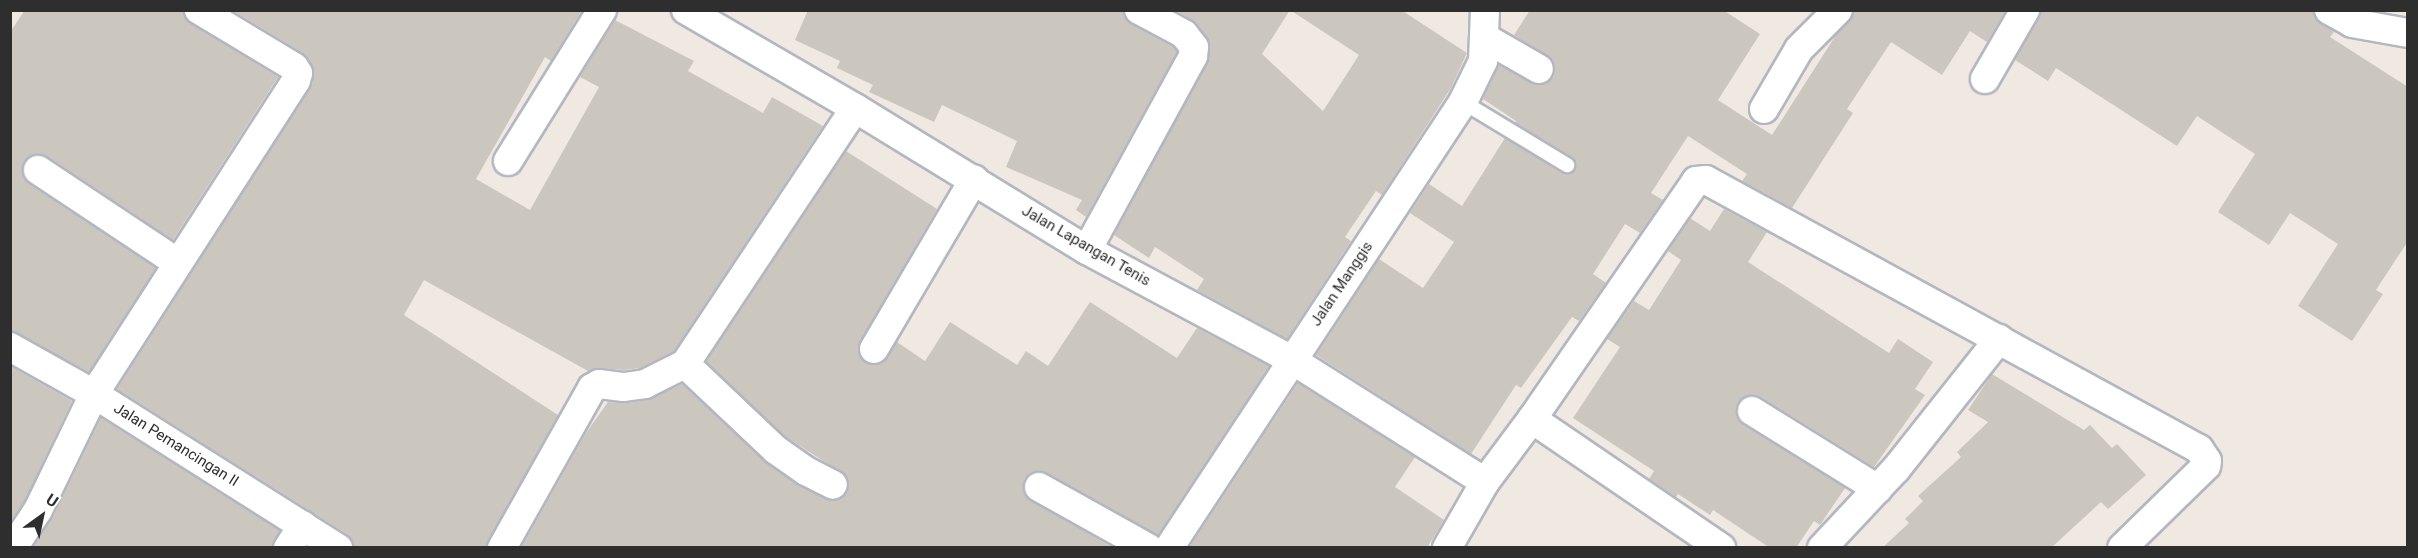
<!DOCTYPE html>
<style>
body{margin:0}
#map{position:relative;width:2418px;height:558px;overflow:hidden;background:#efe9e1;font-family:Roboto,sans-serif}
div>[style]{position:absolute}
[style*='--x']{left:calc(var(--x)*1px);top:calc(var(--y)*1px);width:calc(var(--w)*1px);rotate:calc(var(--a)*1deg)}
.building>*{inset:0;background:#cbc7bf}
.roads{filter:drop-shadow(2px 0 #b4b7c1) drop-shadow(-2px 0 #b4b7c1) drop-shadow(0 2px #b4b7c1) drop-shadow(0 -2px #b4b7c1)}
.lane>*{height:14px;margin:-7px;padding:0 7px;transform-origin:7px;border-radius:7px;background:#fff}
.street>*{height:28px;margin:-14px;padding:0 14px;transform-origin:14px;border-radius:14px;background:#fff}
span{translate:-50% -50%;white-space:nowrap;text-align:center;line-height:1.15;-webkit-text-stroke:6px #fff;paint-order:stroke}
.street-label{font-size:15px;color:#2e2e2e}
.frame{position:absolute;inset:0;border:12px solid #2e2e2e;pointer-events:none}
.north{position:absolute;left:12px;top:486px;width:60px;height:60px;-webkit-text-stroke:4px #fff;paint-order:stroke;rotate:33deg;font-size:16px;font-weight:700;line-height:24px;text-align:center;color:#2e2e2e}
.north::after{content:'';display:block;margin:auto;width:21px;height:27px;background:#2e2e2e;clip-path:polygon(50% 0,100% 100%,50% 72%,0 100%)}
</style>
<div id="map">
<div class="building">
<div style="clip-path:polygon(25px 10px,183px 10px,191px 24px,278px 77px,173px 240px,47px 156px,31px 155px,24px 161px,23px 177px,29px 184px,156px 268px,89px 372px,10px 331px,10px 32px)"></div>
<div style="clip-path:polygon(232px 10px,582px 10px,551px 61px,545px 57px,476px 179px,530px 210px,599px 87px,580px 77px,615px 20px,694px 61px,688px 71px,763px 113px,772px 97px,823px 126px,674px 351px,640px 368px,624px 370px,600px 368px,588px 371px,424px 280px,404px 315px,558px 415px,486px 548px,354px 548px,347px 534px,117px 389px,312px 85px,314px 70px,303px 53px)"></div>
<div style="clip-path:polygon(808px 10px,1123px 10px,1131px 24px,1173px 47px,1177px 52px,1086px 217px,1076px 210px,1082px 200px,1006px 167px,1017px 141px,942px 105px,934px 122px,869px 92px,873px 85px,837px 68px,840px 61px,795px 40px)"></div>
<div style="clip-path:polygon(1175px 10px,1290px 10px,1262px 54px,1323px 111px,1359px 55px,1290px 10px,1401px 10px,1467px 53px,1451px 88px,1382px 195px,1376px 191px,1345px 237px,1351px 241px,1287px 339px,1197px 290px,1204px 279px,1155px 247px,1149px 258px,1114px 235px,1209px 58px,1207px 37px,1192px 20px)"></div>
<div style="clip-path:polygon(1530px 10px,1723px 10px,1760px 34px,1718px 100px,1772px 135px,1836px 35px,1850px 21px,1854px 10px,2006px 10px,1987px 42px,1970px 31px,1942px 75px,1891px 42px,1847px 109px,1853px 113px,1792px 208px,1742px 181px,1747px 174px,1688px 136px,1651px 193px,1663px 200px,1640px 233px,1625px 224px,1593px 274px,1606px 283px,1579px 321px,1572px 317px,1521px 388px,1516px 385px,1471px 454px,1316px 355px,1379px 259px,1423px 288px,1454px 242px,1410px 213px,1429px 184px,1462px 206px,1505px 138px,1562px 173px,1571px 173px,1575px 169px,1575px 161px,1572px 157px,1515px 123px,1516px 121px,1483px 99px,1499px 65px,1538px 85px,1547px 83px,1554px 77px,1555px 68px,1553px 60px,1514px 35px)"></div>
<div style="clip-path:polygon(2041px 10px,2313px 10px,2315px 19px,2334px 32px,2330px 37px,2408px 87px,2408px 241px,2376px 290px,2383px 294px,2352px 341px,2298px 306px,2338px 244px,2290px 213px,2269px 245px,2218px 212px,2255px 154px,2197px 116px,2177px 146px,2056px 68px,2048px 81px,2015px 60px)"></div>
<div style="clip-path:polygon(846px 151px,937px 209px,860px 341px,859px 357px,866px 363px,874px 365px,883px 363px,897px 342px,925px 361px,950px 322px,1017px 365px,1026px 351px,1048px 366px,1090px 302px,1177px 358px,1197px 328px,1269px 366px,1158px 535px,1047px 473px,1038px 471px,1030px 473px,1024px 479px,1023px 488px,1025px 496px,1113px 548px,521px 548px,586px 433px,608px 402px,626px 403px,648px 400px,682px 384px,765px 462px,797px 485px,833px 501px,841px 499px,847px 493px,849px 485px,847px 476px,786px 437px,706px 362px)"></div>
<div style="clip-path:polygon(1724px 209px,1767px 232px,1748px 262px,1889px 353px,1898px 339px,1933px 362px,1915px 389px,1925px 395px,1874px 467px,1761px 397px,1752px 395px,1738px 402px,1736px 411px,1743px 425px,1845px 488px,1820px 525px,1814px 521px,1796px 548px,1770px 548px,1713px 510px,1710px 515px,1678px 494px,1676px 497px,1649px 479px,1654px 471px,1573px 418px,1620px 347px,1607px 339px,1634px 301px,1649px 310px,1681px 260px,1668px 251px,1690px 218px,1710px 231px)"></div>
<div style="clip-path:polygon(10px 366px,72px 401px,24px 502px,10px 522px)"></div>
<div style="clip-path:polygon(1992px 374px,2084px 430px,2090px 425px,2112px 448px,2117px 444px,2146px 475px,2108px 509px,2101px 502px,2051px 548px,1882px 548px,1909px 523px,1905px 519px,1923px 501px,1918px 496px,1961px 457px,1957px 452px,1988px 422px,1968px 410px)"></div>
<div style="clip-path:polygon(1298px 383px,1415px 457px,1395px 487px,1444px 520px,1427px 548px,1189px 548px)"></div>
<div style="clip-path:polygon(101px 418px,280px 531px,272px 548px,33px 548px,53px 517px)"></div>
</div>
<div class="roads">
<div class="lane">
<div style="--x:1463;--y:102;--w:122;--a:31.2"></div>
</div>
<div class="street">
<div style="--x:686;--y:10;--w:195;--a:30.1"></div>
<div style="--x:855;--y:108;--w:272;--a:31.5"></div>
<div style="--x:1087;--y:250;--w:233;--a:28.2"></div>
<div style="--x:1292;--y:360;--w:228;--a:32.3"></div>
<div style="--x:2329;--y:10;--w:26;--a:29"></div>
<div style="--x:2352;--y:23;--w:57;--a:10.1"></div>
<div style="--x:1485;--y:38;--w:62;--a:29.9"></div>
<div style="--x:1985;--y:79;--w:80;--a:-59.9"></div>
<div style="--x:1764;--y:109;--w:69;--a:-59.7"></div>
<div style="--x:1799;--y:49;--w:55;--a:-45"></div>
<div style="--x:508;--y:161;--w:178;--a:-58.1"></div>
<div style="--x:38;--y:170;--w:168;--a:33.6"></div>
<div style="--x:1087;--y:250;--w:221;--a:-61.3"></div>
<div style="--x:1193;--y:56;--w:9;--a:-84"></div>
<div style="--x:1194;--y:47;--w:16;--a:-128"></div>
<div style="--x:1184;--y:34;--w:51;--a:-151.9"></div>
<div style="--x:10;--y:347;--w:96;--a:29.2"></div>
<div style="--x:94;--y:394;--w:289;--a:32.3"></div>
<div style="--x:874;--y:349;--w:197;--a:-59.5"></div>
<div style="--x:685;--y:364;--w:125;--a:43.4"></div>
<div style="--x:776;--y:450;--w:37;--a:35"></div>
<div style="--x:806;--y:471;--w:30;--a:27"></div>
<div style="--x:1752;--y:411;--w:148;--a:31.8"></div>
<div style="--x:1532;--y:419;--w:229;--a:34.3"></div>
<div style="--x:1039;--y:487;--w:125;--a:29.2"></div>
<div style="--x:13;--y:548;--w:45;--a:-56.7"></div>
<div style="--x:38;--y:510;--w:129;--a:-64.2"></div>
<div style="--x:94;--y:394;--w:373;--a:-57.2"></div>
<div style="--x:296;--y:80;--w:7;--a:-74"></div>
<div style="--x:298;--y:73;--w:7;--a:-124"></div>
<div style="--x:294;--y:67;--w:111;--a:-149"></div>
<div style="--x:288;--y:548;--w:27;--a:-57"></div>
<div style="--x:502;--y:548;--w:184;--a:-60.6"></div>
<div style="--x:592;--y:388;--w:8;--a:-30"></div>
<div style="--x:599;--y:384;--w:25;--a:7"></div>
<div style="--x:624;--y:387;--w:21;--a:-8"></div>
<div style="--x:645;--y:384;--w:45;--a:-26.6"></div>
<div style="--x:685;--y:364;--w:307;--a:-56.4"></div>
<div style="--x:1169;--y:548;--w:534;--a:-56.61"></div>
<div style="--x:1463;--y:102;--w:46;--a:-64"></div>
<div style="--x:1483;--y:61;--w:51;--a:-87.8"></div>
<div style="--x:1447;--y:548;--w:76;--a:-60.1"></div>
<div style="--x:1485;--y:482;--w:79;--a:-53.3"></div>
<div style="--x:1532;--y:419;--w:289;--a:-55.4"></div>
<div style="--x:1696;--y:181;--w:10;--a:-6"></div>
<div style="--x:1706;--y:180;--w:562;--a:28.62"></div>
<div style="--x:2199;--y:449;--w:14;--a:56"></div>
<div style="--x:2207;--y:461;--w:5;--a:101"></div>
<div style="--x:2206;--y:466;--w:117;--a:135.7"></div>
<div style="--x:1822;--y:548;--w:108;--a:-46.9"></div>
<div style="--x:1896;--y:469;--w:166;--a:-51.6"></div>
</div>
</div>
<div class="street-label">
<span style="left:1086px;top:246px;rotate:30deg">Jalan Lapangan Tenis</span>
<span style="left:1342px;top:284px;rotate:-56deg">Jalan Manggis</span>
<span style="left:176px;top:445px;rotate:32deg">Jalan Pemancingan II</span>
</div>
<div class="frame"></div>
<div class="north">U</div>
</div>
